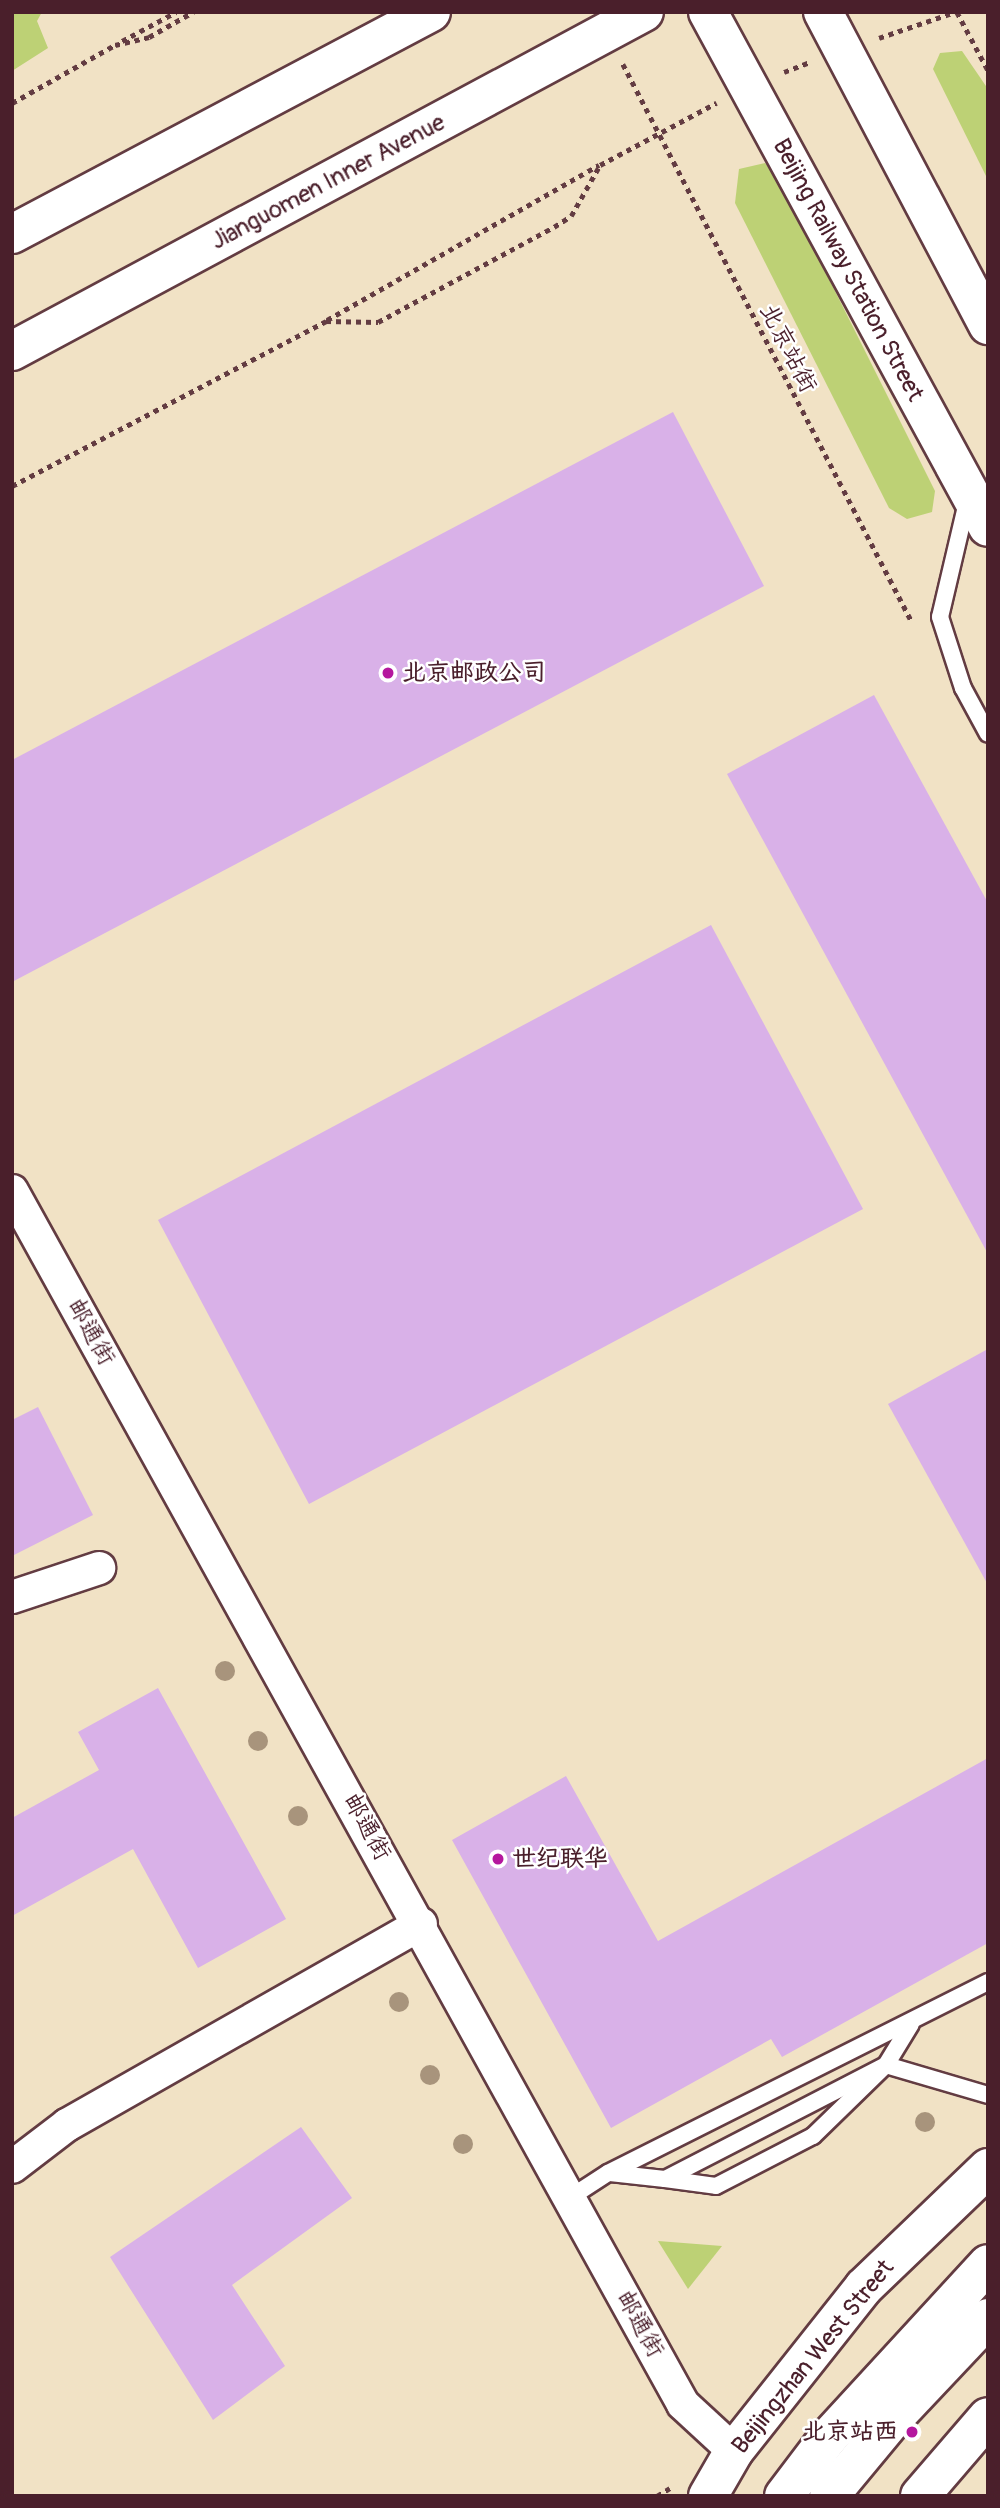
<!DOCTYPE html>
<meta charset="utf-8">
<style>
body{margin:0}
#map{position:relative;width:1000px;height:2508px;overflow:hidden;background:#f1e2c5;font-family:Pangolin,"LXGW WenKai TC",sans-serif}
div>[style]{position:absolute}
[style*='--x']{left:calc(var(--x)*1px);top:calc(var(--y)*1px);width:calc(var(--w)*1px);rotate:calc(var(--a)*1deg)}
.green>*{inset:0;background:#bdd175}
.building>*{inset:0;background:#d9b1e8}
.path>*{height:4.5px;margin-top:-2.25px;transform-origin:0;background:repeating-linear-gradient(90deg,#633c42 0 5px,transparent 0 10px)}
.roads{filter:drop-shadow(2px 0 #633c42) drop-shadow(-2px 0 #633c42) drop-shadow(0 2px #633c42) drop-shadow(0 -2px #633c42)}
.service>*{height:16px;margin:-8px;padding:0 8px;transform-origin:8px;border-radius:8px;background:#fff}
.minor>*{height:32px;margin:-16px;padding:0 16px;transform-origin:16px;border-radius:16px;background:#fff}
.tertiary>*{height:38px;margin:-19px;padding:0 19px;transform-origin:19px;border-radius:19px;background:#fff}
.secondary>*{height:38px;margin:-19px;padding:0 19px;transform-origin:19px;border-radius:19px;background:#fff}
.trunk>*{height:38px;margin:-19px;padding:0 19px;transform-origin:19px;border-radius:19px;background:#fff}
.trees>*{width:20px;height:20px;margin:-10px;border-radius:50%;background:#a8947c}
.dots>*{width:19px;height:19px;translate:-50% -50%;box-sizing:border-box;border:4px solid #fff;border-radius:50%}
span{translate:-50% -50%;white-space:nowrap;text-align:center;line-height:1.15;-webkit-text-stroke:5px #fff;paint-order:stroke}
.street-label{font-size:24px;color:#4a1f2b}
.poi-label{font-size:24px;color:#4a1f2b;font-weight:700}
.left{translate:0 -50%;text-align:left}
.right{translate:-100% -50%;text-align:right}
.frame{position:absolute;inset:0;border:14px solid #4a1f2b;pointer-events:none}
</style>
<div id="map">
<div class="green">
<div style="clip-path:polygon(12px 12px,42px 12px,37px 21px,48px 48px,12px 71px)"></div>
<div style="clip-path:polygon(962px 51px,988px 89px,988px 180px,933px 69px,940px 53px)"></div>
<div style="clip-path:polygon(765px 163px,781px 183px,935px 491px,932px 512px,907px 519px,889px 508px,735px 203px,739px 169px)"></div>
<div style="clip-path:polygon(658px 2241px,722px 2246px,688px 2289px)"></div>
</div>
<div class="building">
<div style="clip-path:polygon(673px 412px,764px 586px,12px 982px,12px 760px)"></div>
<div style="clip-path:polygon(874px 695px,988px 903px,988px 1254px,727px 774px)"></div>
<div style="clip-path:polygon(711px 925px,863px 1209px,309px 1504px,158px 1220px)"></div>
<div style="clip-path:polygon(986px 1350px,988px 1353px,988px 1585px,888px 1404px)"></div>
<div style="clip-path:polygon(38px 1407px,93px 1515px,12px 1556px,12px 1420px)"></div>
<div style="clip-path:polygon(158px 1688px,286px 1919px,198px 1968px,133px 1849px,12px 1916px,12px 1818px,99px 1770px,78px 1732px)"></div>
<div style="clip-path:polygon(988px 1758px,988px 1943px,782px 2057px,771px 2039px,611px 2128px,452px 1840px,566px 1776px,658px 1941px)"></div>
<div style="clip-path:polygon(301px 2127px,352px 2198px,232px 2285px,285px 2366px,213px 2420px,110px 2257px)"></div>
</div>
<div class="path">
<div style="--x:957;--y:12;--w:66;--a:61.9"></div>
<div style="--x:879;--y:38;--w:80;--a:-18.9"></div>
<div style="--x:122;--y:41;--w:61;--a:-28.2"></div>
<div style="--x:623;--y:64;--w:628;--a:62.62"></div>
<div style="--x:784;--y:72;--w:26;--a:-21"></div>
<div style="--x:12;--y:103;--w:118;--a:-29.4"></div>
<div style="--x:115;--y:45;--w:35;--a:-13"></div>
<div style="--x:149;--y:37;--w:51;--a:-29.6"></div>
<div style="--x:327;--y:320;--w:313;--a:-29.7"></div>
<div style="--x:12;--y:486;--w:355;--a:-27.7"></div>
<div style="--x:326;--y:321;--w:52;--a:1.1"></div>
<div style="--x:378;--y:322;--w:200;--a:-28.4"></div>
<div style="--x:554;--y:227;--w:20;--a:-33"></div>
<div style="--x:571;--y:216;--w:59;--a:-60.4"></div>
<div style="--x:600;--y:165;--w:132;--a:-28.1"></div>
<div style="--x:657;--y:2496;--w:15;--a:-32"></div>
</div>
<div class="roads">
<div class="service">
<div style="--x:967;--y:502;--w:118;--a:103.2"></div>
<div style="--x:940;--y:617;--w:75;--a:72.1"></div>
<div style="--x:963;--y:688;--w:52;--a:61.5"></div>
<div style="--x:610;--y:2173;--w:55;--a:6.2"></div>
<div style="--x:665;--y:2179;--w:249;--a:-27.3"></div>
<div style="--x:886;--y:2065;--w:106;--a:16.4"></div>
<div style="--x:665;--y:2179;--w:51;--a:7.8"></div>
<div style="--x:716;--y:2186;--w:109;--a:-27.3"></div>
<div style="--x:813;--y:2136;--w:102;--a:-44.2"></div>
<div style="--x:886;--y:2065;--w:48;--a:-58.6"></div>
<div style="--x:571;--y:2197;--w:44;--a:-33"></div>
<div style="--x:608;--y:2173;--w:425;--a:-26.7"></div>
</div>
<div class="minor">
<div style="--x:12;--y:1191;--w:1386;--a:61.05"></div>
<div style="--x:683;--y:2404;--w:69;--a:42.7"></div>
<div style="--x:12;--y:1597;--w:92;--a:-18.4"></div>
<div style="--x:12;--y:2167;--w:69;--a:-37.4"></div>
<div style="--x:67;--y:2125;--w:407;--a:-29.6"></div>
</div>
<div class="tertiary">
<div style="--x:829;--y:2496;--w:99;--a:-50.3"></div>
<div style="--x:892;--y:2420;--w:140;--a:-46.7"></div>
<div style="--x:920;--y:2496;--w:104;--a:-49.3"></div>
</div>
<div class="secondary">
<div style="--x:708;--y:12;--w:586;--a:61.47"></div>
<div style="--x:823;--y:12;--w:354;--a:62.2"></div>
<div style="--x:708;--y:2496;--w:52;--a:-60"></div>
<div style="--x:734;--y:2451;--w:209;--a:-51.6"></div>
<div style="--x:864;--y:2287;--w:172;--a:-43.8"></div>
<div style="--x:784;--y:2496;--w:73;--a:-52.8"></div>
<div style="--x:828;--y:2438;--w:236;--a:-47.4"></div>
</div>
<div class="trunk">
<div style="--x:12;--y:234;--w:474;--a:-27.9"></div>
<div style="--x:12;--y:351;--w:717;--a:-28.21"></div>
</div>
</div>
<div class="trees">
<div style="left:225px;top:1671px"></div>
<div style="left:258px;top:1741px"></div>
<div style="left:298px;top:1816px"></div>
<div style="left:399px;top:2002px"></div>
<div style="left:430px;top:2075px"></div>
<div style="left:925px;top:2122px"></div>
<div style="left:463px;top:2144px"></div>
</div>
<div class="dots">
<div style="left:388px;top:673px;background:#b5179e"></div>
<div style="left:498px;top:1859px;background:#b5179e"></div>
<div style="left:912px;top:2432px;background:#b5179e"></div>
</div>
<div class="street-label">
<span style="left:328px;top:182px;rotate:-28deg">Jianguomen Inner Avenue</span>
<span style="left:848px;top:270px;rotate:62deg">Beijing Railway Station Street</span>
<span style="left:788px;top:348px;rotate:63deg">北京站街</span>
<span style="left:91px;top:1332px;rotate:61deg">邮通街</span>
<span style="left:367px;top:1827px;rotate:61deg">邮通街</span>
<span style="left:640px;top:2324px;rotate:61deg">邮通街</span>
<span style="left:813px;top:2357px;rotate:-51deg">Beijingzhan West Street</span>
</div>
<div class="poi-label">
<span class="left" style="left:402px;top:673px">北京邮政公司</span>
<span class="left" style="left:512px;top:1859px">世纪联华</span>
<span class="right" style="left:898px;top:2432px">北京站西</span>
</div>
<div class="frame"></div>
</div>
